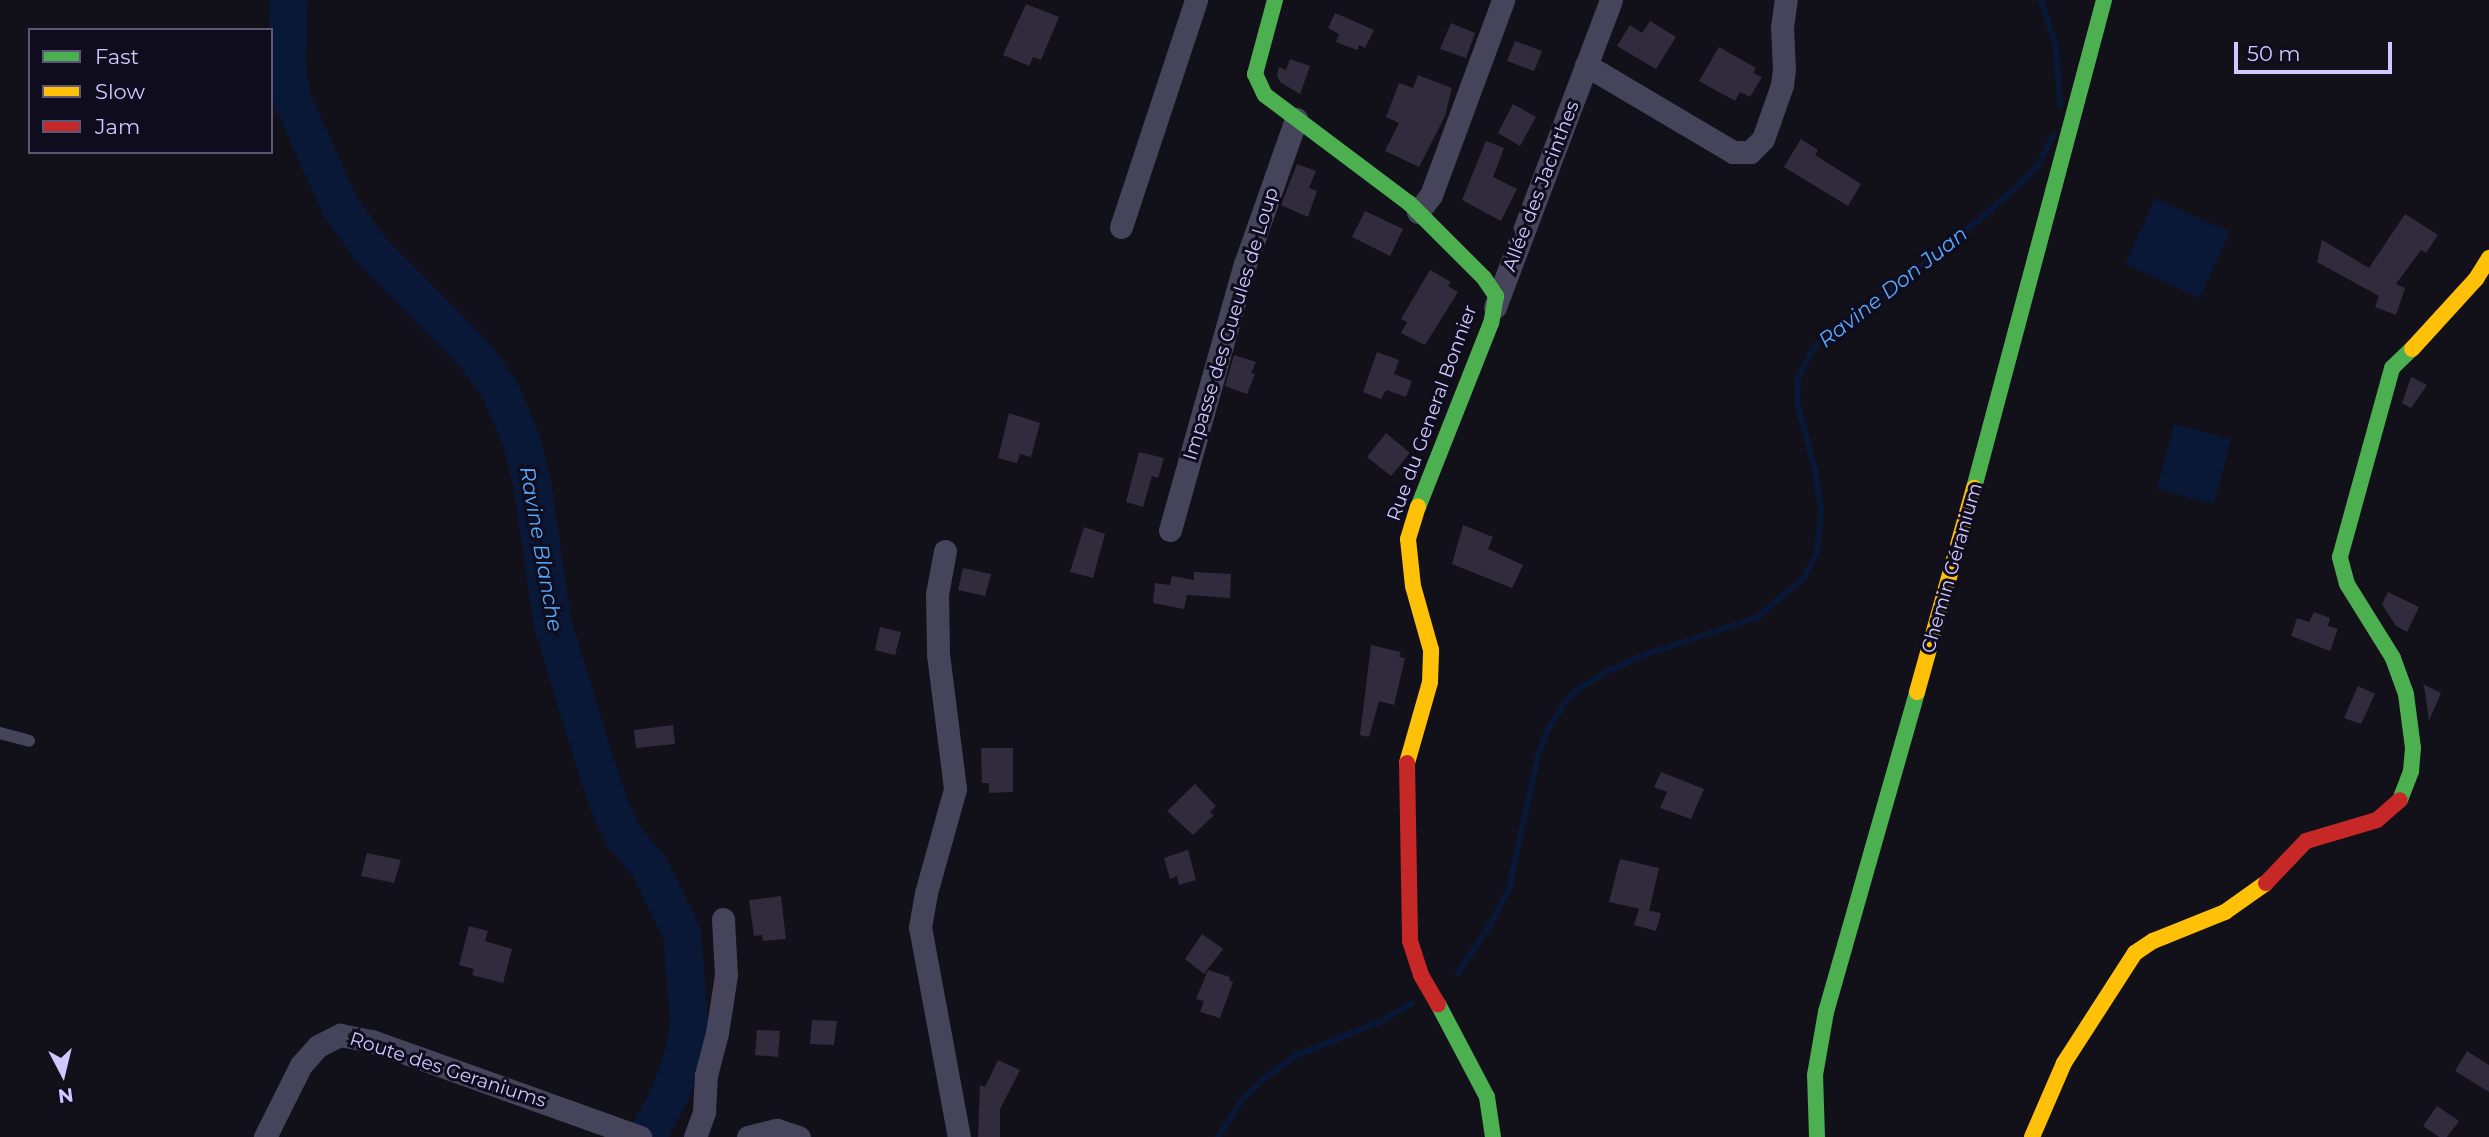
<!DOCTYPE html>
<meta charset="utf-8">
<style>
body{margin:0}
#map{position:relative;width:2489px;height:1137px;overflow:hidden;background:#121019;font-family:Montserrat,sans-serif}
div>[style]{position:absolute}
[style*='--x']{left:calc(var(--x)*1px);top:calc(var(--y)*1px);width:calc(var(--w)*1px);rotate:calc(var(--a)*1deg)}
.water>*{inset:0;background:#0a1837}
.stream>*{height:6px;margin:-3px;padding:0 3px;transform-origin:3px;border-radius:3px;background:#0a1837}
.river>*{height:38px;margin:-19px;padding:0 19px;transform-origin:19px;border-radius:19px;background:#0a1837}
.building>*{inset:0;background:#302c3d}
.lane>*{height:12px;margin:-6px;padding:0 6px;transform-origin:6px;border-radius:6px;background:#46445a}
.street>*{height:23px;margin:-11.5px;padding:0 11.5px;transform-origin:11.5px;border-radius:11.5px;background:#46445a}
.fast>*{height:16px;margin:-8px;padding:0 8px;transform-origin:8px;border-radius:8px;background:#4caf50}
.slow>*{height:16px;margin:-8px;padding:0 8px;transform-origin:8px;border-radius:8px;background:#ffc107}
.jam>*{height:16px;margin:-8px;padding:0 8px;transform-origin:8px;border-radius:8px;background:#c62828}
span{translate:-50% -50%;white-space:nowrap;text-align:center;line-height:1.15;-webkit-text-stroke:6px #0f0c1d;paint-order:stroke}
.street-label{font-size:19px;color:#d0c8ff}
.water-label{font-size:21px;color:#56abff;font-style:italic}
.legend{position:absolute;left:28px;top:28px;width:245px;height:126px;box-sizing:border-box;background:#0f0c1d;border:2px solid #5c5777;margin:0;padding:9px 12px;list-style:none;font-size:21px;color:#d0c8ff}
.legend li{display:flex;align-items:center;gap:14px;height:35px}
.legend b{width:35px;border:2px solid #5c5777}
.north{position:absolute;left:28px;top:1039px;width:70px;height:70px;-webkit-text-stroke:5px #0f0c1d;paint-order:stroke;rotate:173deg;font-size:19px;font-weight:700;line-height:28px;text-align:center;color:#d0c8ff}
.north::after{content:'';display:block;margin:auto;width:24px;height:32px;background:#d0c8ff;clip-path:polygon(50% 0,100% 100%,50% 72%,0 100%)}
.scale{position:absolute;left:2234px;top:42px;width:158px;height:32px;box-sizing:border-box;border:4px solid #d0c8ff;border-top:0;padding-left:9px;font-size:21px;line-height:24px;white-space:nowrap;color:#d0c8ff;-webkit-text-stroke:5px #0f0c1d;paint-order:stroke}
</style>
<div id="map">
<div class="water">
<div style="clip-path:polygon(2155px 198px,2230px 232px,2200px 298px,2125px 264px)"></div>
<div style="clip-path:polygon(2174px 424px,2231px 439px,2214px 504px,2157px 489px)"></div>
</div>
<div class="stream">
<div style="--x:2041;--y:0;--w:48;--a:71.9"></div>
<div style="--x:2056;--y:46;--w:59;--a:86.1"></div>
<div style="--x:1458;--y:973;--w:54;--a:-56.3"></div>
<div style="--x:1488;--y:928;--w:44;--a:-61.7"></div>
<div style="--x:1509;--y:889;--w:137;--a:-77.8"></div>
<div style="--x:1538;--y:755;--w:28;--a:-69"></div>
<div style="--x:1548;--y:729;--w:31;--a:-58"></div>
<div style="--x:1564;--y:703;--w:20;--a:-45"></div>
<div style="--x:1578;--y:689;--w:35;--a:-31"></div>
<div style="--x:1608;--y:671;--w:36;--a:-24"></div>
<div style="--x:1641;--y:656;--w:121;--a:-18.3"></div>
<div style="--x:1756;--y:618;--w:62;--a:-39.8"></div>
<div style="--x:1804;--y:578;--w:29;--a:-63"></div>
<div style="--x:1817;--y:552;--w:42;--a:-84.6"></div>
<div style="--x:1821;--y:510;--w:40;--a:-98.5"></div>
<div style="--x:1815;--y:470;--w:69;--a:-105"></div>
<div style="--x:1797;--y:403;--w:26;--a:-88"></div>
<div style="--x:1798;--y:377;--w:35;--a:-61"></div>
<div style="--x:1815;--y:346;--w:183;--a:-37.2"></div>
<div style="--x:1961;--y:235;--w:74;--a:-40.6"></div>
<div style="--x:2017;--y:187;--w:30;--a:-46"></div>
<div style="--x:2038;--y:165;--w:34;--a:-63"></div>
<div style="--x:1218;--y:1137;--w:44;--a:-57"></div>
<div style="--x:1242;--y:1100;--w:30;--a:-45"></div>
<div style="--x:1263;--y:1079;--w:42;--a:-35.2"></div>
<div style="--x:1297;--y:1055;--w:92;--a:-21.8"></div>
<div style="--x:1382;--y:1021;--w:35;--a:-31"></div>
</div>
<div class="river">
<div style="--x:289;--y:0;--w:65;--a:91.8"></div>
<div style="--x:287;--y:65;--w:34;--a:82"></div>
<div style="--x:292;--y:99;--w:117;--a:65.8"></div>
<div style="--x:340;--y:206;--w:52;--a:55.1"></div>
<div style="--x:370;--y:249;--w:146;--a:45.3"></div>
<div style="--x:473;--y:353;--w:44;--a:53.4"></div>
<div style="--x:499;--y:388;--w:56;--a:66.7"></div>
<div style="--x:521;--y:439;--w:45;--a:76"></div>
<div style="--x:532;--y:483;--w:144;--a:81.6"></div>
<div style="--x:553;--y:625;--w:140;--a:73"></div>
<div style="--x:594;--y:759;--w:54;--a:71.6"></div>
<div style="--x:611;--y:810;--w:30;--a:64"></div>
<div style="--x:624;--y:837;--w:40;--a:50"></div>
<div style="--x:650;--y:868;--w:72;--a:63.8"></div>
<div style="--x:682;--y:933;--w:88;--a:85.5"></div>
<div style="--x:689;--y:1021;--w:33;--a:99"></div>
<div style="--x:684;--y:1054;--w:40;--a:108.9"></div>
<div style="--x:671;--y:1092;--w:51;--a:118.1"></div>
</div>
<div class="building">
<div style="clip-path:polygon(1026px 4px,1059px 17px,1041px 60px,1033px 57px,1029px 66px,1003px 55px)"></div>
<div style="clip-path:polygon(1335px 13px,1374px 30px,1365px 48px,1359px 45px,1357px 50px,1336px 42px,1339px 34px,1328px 28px)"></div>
<div style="clip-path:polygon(1650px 21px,1676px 37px,1656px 69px,1617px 46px,1630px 25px,1642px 33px)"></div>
<div style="clip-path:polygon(1451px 23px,1475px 33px,1466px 58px,1440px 49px)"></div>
<div style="clip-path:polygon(1515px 41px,1542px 51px,1534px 71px,1507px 61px)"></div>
<div style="clip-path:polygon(1719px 47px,1756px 68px,1753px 73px,1762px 77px,1750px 97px,1740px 92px,1735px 101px,1699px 81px)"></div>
<div style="clip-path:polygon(1290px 59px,1310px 66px,1300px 94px,1280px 82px,1277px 75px,1279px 67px,1286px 70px)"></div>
<div style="clip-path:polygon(1418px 75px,1452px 88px,1445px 116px,1419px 167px,1385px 151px,1399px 123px,1386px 117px,1399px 83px,1413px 88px)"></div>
<div style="clip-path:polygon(1513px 104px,1536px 117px,1520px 146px,1498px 133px)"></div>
<div style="clip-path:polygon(1801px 139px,1818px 150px,1815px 155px,1861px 184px,1848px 206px,1784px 167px)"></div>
<div style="clip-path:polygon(1486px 141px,1504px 148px,1493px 177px,1517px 189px,1501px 221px,1462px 200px)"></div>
<div style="clip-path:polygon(1297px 164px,1316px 171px,1309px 188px,1317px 191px,1308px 217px,1281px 205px)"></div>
<div style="clip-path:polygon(1365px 211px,1403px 229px,1390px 256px,1352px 237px)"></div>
<div style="clip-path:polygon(2405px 214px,2438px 235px,2426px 253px,2421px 250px,2396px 284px,2405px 288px,2396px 315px,2375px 307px,2379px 296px,2317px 262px,2322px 240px,2369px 268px)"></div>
<div style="clip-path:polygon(1430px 270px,1451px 282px,1448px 286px,1458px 292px,1425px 345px,1401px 333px,1407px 322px,1401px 319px)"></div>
<div style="clip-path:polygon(1377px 352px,1399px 360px,1394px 374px,1412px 381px,1406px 397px,1386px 390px,1381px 399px,1363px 392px)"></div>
<div style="clip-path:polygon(1234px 355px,1256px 362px,1251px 373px,1255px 374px,1247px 394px,1225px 386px)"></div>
<div style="clip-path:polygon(2411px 377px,2427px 385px,2411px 408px,2402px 403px)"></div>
<div style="clip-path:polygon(1009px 413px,1040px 423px,1031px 457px,1020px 454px,1017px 463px,998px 458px)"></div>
<div style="clip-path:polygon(1386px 433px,1410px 453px,1391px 476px,1367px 457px)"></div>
<div style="clip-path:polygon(1139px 452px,1164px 458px,1158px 478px,1152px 476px,1143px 507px,1126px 502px)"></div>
<div style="clip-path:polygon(1463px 525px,1493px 537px,1488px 549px,1523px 565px,1512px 588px,1452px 564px)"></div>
<div style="clip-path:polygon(1084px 527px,1105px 534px,1093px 578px,1070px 572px)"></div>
<div style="clip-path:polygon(963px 568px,991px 574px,985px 596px,958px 590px)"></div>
<div style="clip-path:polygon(1194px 572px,1231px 574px,1230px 598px,1187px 595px,1184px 609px,1153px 603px,1155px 583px,1170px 585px,1172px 576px,1194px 580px)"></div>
<div style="clip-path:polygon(2388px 592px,2419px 607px,2407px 632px,2396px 626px,2382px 604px)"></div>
<div style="clip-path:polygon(2314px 612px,2330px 618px,2328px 626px,2338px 629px,2330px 651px,2291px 636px,2297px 618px,2309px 622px)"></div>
<div style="clip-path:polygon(880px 627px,901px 632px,895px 655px,875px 650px)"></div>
<div style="clip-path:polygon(1371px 645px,1401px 652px,1399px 657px,1405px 658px,1394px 705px,1379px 701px,1369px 737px,1360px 735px)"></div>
<div style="clip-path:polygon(2423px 684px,2441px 693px,2429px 721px,2425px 692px)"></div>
<div style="clip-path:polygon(2358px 686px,2375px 694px,2361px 724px,2344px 718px)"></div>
<div style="clip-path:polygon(673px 725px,675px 744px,636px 748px,634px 730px)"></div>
<div style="clip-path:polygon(981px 748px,1013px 748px,1013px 792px,989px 793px,989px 783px,982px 783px)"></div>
<div style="clip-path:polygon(1661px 772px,1704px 789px,1691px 819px,1660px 808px,1667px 792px,1654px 787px)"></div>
<div style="clip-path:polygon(1195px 784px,1216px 806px,1210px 812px,1214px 815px,1193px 835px,1167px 811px)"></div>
<div style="clip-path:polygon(1188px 850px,1196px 880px,1179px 885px,1177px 876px,1170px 879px,1164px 858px)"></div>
<div style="clip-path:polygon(367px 853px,401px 860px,394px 883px,361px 876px)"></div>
<div style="clip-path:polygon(1620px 859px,1659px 868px,1649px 911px,1609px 902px)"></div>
<div style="clip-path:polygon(781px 896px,786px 939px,763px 941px,762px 935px,754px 936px,749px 900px)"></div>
<div style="clip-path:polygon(1639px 909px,1661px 913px,1656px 931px,1634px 925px)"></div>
<div style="clip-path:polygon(469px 926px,488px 931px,485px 941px,512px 949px,503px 983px,472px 975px,474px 969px,459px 965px)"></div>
<div style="clip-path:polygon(1202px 934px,1223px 949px,1204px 974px,1185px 959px)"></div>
<div style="clip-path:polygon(1208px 970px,1230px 977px,1229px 980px,1233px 982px,1220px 1018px,1200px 1012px,1204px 1001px,1196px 999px)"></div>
<div style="clip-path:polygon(812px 1020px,837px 1021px,834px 1045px,810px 1044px)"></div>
<div style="clip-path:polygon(757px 1030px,780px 1031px,778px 1057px,755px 1055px)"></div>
<div style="clip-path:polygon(2467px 1051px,2489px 1065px,2489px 1092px,2455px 1071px)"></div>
<div style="clip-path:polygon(998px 1060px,1020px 1070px,1000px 1109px,1000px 1137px,978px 1137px,980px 1085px,985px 1087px)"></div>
<div style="clip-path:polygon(2437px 1106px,2459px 1121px,2447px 1137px,2439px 1137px,2423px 1126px)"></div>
</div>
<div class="lane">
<div style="--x:0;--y:733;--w:30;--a:15"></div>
</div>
<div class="street">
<div style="--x:1586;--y:65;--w:171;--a:30.6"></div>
<div style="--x:1733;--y:152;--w:17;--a:0"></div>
<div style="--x:1750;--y:152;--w:18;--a:-45"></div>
<div style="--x:1763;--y:139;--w:57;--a:-70.6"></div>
<div style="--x:1782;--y:85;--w:16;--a:-83"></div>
<div style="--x:1784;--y:69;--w:42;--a:-92.7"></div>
<div style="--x:1782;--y:27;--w:27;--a:-82"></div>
<div style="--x:1418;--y:212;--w:21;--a:-53"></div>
<div style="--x:1431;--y:195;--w:208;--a:-69.7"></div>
<div style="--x:1121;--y:227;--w:239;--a:-71.7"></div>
<div style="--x:1495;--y:307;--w:328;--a:-69.3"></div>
<div style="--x:1170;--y:530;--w:276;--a:-74.3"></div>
<div style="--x:1245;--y:264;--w:154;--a:-70.6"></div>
<div style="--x:945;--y:551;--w:44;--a:100.5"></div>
<div style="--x:937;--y:594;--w:60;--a:89"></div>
<div style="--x:938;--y:654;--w:136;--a:82.8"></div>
<div style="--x:955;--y:789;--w:108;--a:105.6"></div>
<div style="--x:926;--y:893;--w:35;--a:100"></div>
<div style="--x:920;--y:927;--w:214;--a:79.5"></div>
<div style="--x:265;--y:1137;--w:80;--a:-63.4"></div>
<div style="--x:301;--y:1065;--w:25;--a:-48"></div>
<div style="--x:318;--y:1046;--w:25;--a:-27"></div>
<div style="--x:340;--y:1035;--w:33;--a:11"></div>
<div style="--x:372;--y:1041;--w:285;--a:19.7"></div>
<div style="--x:695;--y:1137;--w:27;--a:-70"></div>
<div style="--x:704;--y:1112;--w:37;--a:-87"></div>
<div style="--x:706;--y:1075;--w:43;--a:-75.3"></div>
<div style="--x:717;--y:1033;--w:59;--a:-81.2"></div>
<div style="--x:726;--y:975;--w:56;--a:-93.1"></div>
<div style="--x:748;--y:1137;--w:30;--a:-14"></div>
<div style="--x:777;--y:1130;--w:23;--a:18"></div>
</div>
<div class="fast">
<div style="--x:1275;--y:0;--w:77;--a:105.1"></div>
<div style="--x:1255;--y:74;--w:23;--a:65"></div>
<div style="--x:1265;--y:95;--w:180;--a:36.9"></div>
<div style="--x:1409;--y:203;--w:106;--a:45"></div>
<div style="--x:1484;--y:278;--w:22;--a:56"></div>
<div style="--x:1496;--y:296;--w:27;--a:100"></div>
<div style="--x:1491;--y:323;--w:198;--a:111.6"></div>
<div style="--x:1974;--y:488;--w:505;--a:-75.08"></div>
<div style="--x:2400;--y:800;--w:31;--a:-69"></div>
<div style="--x:2411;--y:771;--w:23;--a:-85"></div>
<div style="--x:2413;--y:748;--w:54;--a:-97.4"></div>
<div style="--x:2406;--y:694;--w:38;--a:-110"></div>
<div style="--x:2393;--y:658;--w:87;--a:-121.9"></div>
<div style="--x:2347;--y:584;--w:28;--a:-105"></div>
<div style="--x:2340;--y:557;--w:196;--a:-74.6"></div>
<div style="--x:2392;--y:368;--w:28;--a:-44"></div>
<div style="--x:1438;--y:1004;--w:105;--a:62.2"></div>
<div style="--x:1487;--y:1097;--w:40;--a:81.5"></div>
<div style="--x:1817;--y:1137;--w:62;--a:-91.8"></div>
<div style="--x:1815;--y:1075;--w:64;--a:-80.1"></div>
<div style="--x:1826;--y:1012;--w:333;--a:-74.1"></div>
</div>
<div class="slow">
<div style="--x:2412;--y:349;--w:95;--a:-47.6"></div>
<div style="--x:2476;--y:279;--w:25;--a:-58"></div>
<div style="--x:1917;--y:692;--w:212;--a:-74.4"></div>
<div style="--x:1407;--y:763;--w:84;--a:-74.1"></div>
<div style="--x:1430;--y:682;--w:32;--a:-88"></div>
<div style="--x:1431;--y:650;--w:66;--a:-105.7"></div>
<div style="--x:1413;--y:586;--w:47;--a:-96.1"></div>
<div style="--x:1408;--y:539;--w:34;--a:-73"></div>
<div style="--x:2032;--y:1137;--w:81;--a:-66.6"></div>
<div style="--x:2064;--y:1063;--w:131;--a:-57.2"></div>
<div style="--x:2135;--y:953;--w:22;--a:-34"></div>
<div style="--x:2153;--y:941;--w:78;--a:-21.9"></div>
<div style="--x:2225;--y:912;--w:50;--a:-35.3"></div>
</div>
<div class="jam">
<div style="--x:1407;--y:763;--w:178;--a:89"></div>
<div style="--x:1410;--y:941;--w:36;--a:72"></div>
<div style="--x:1421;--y:975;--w:34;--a:60"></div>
<div style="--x:2266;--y:883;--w:58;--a:-46.4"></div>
<div style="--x:2306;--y:841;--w:74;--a:-16.5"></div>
<div style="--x:2377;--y:820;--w:30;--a:-41"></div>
</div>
<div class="street-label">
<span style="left:1541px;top:186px;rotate:-69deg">Allée des Jacinthes</span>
<span style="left:1231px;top:324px;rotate:-73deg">Impasse des Gueules de Loup</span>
<span style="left:1432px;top:413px;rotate:-70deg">Rue du General Bonnier</span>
<span style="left:1952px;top:568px;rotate:-74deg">Chemin Géranium</span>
<span style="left:448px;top:1070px;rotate:18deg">Route des Geraniums</span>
</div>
<div class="water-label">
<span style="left:1893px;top:287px;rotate:-38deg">Ravine Don Juan</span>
<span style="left:541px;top:549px;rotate:80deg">Ravine Blanche</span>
</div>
<ul class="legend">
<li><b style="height:9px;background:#4caf50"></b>Fast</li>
<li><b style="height:9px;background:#ffc107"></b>Slow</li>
<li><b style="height:9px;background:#c62828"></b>Jam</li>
</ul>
<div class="north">N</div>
<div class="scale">50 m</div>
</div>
